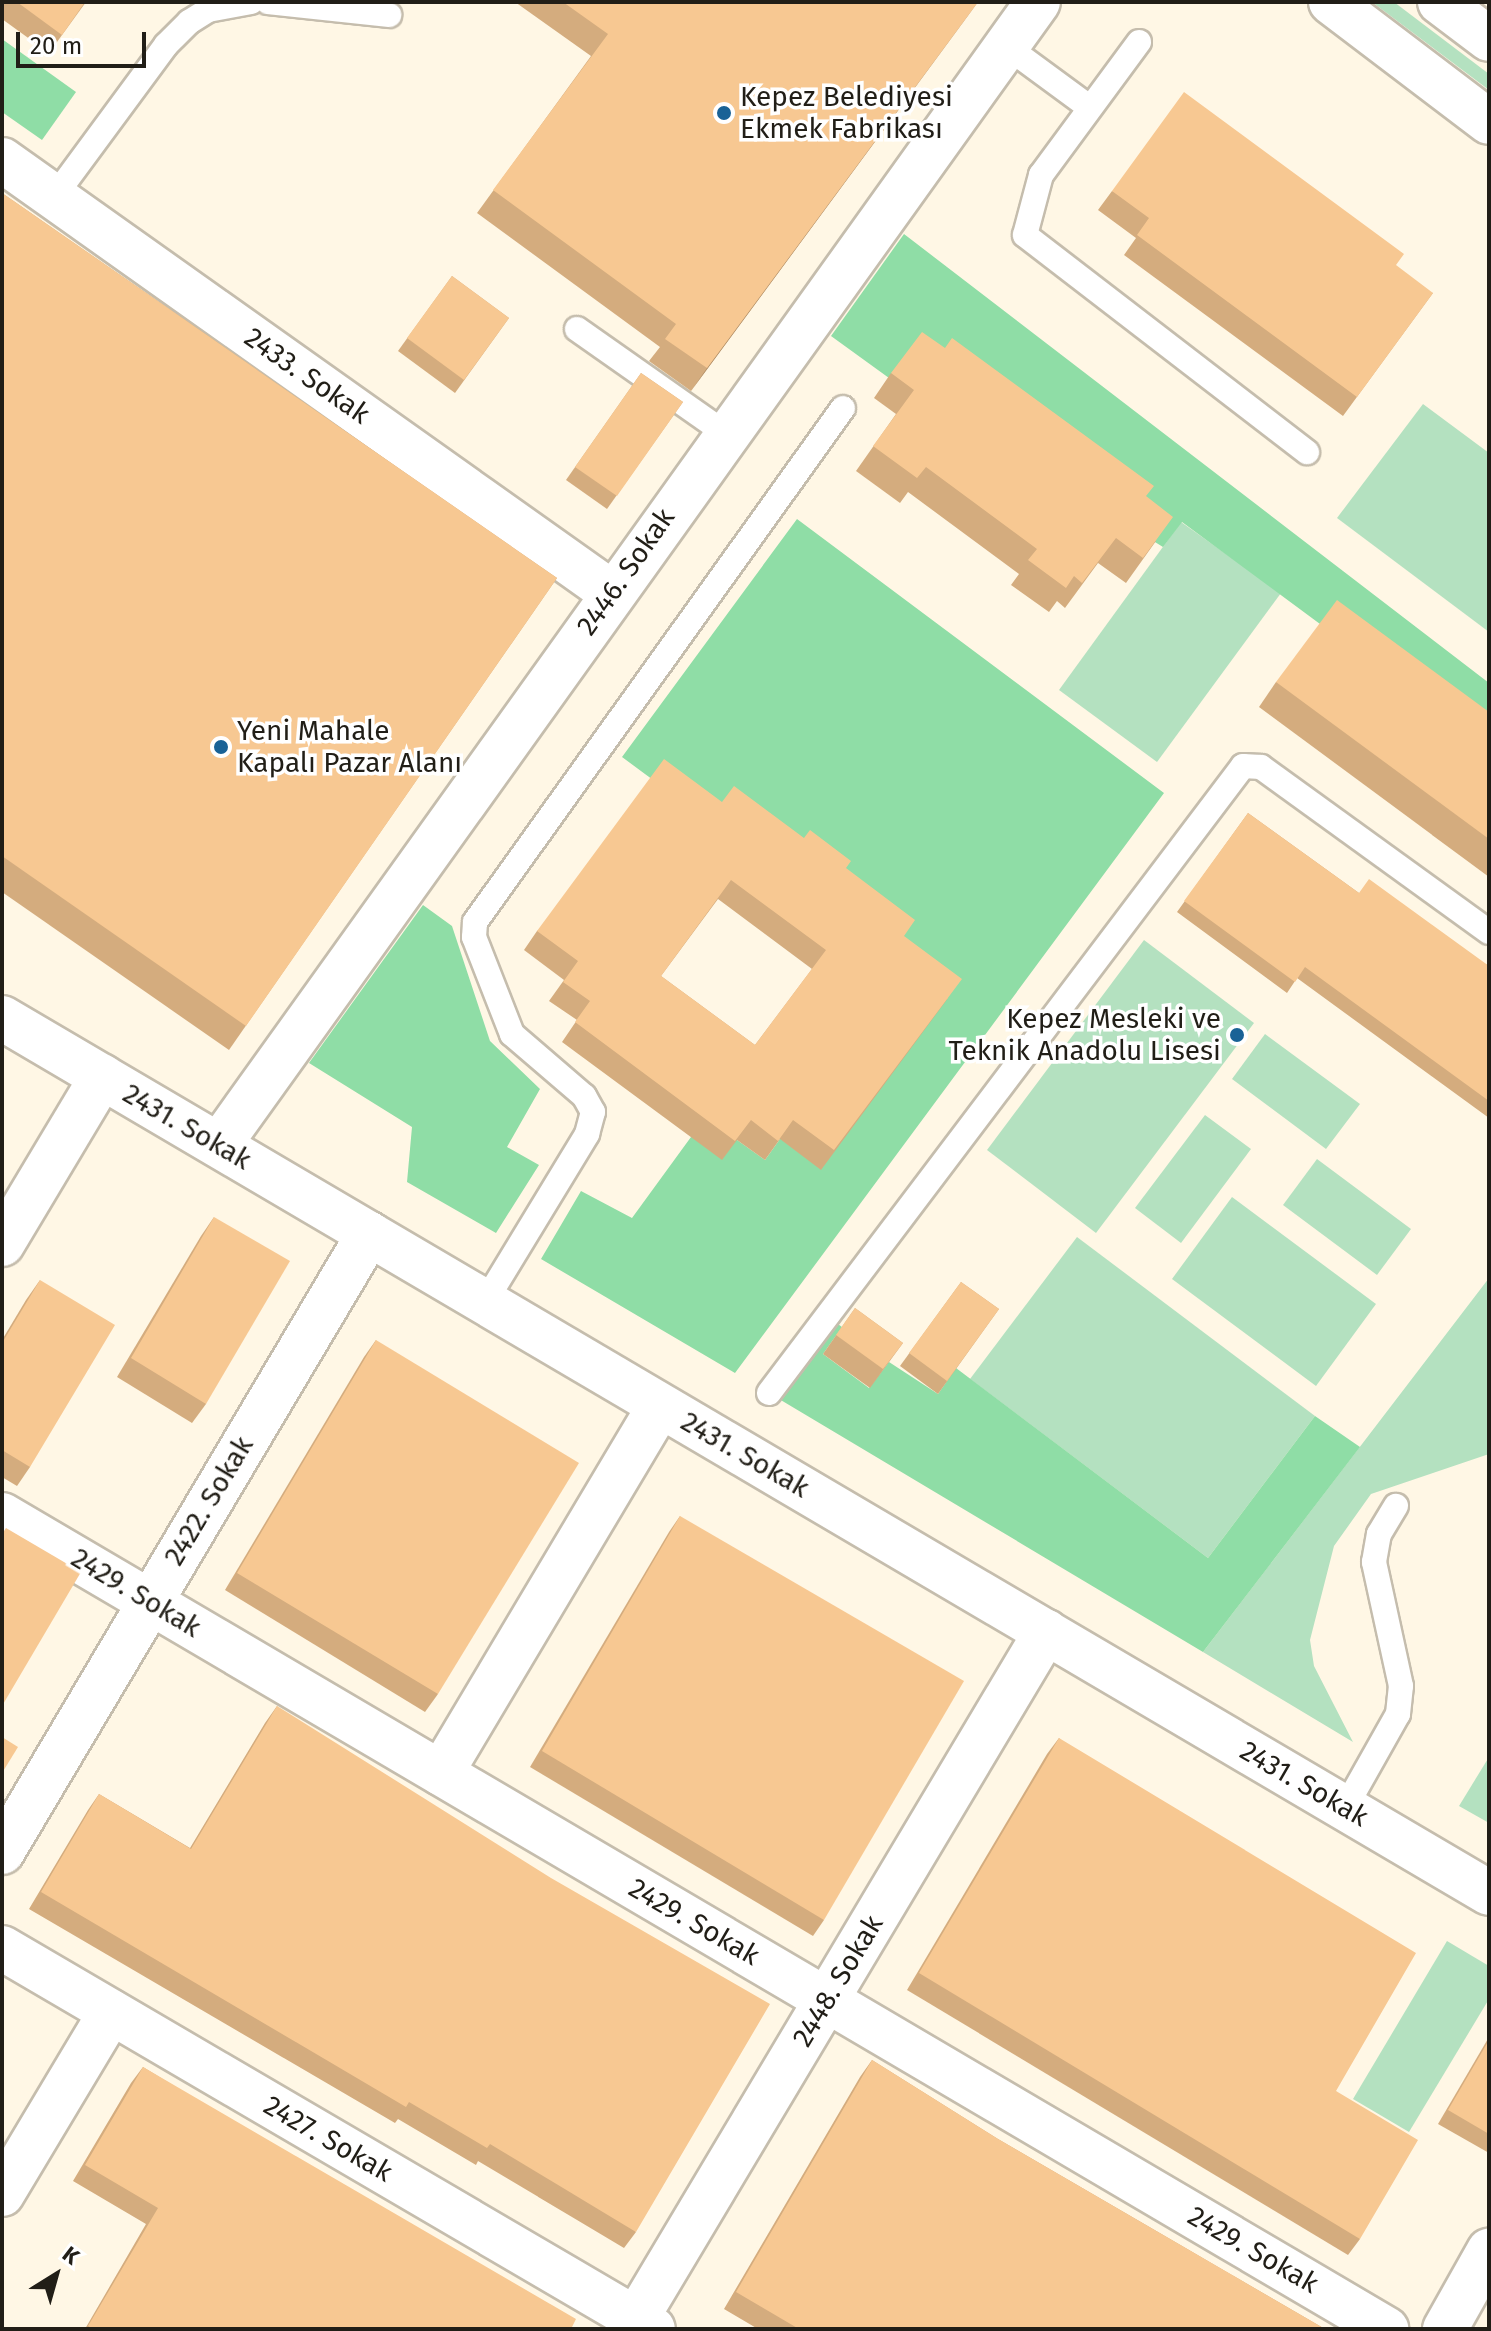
<!DOCTYPE html>
<meta charset="utf-8">
<style>
body{margin:0}
#map{position:relative;width:1491px;height:2331px;overflow:hidden;background:#fff7e5;font-family:"Fira Sans",sans-serif}
div>[style]{position:absolute}
[style*='--x']{left:calc(var(--x)*1px);top:calc(var(--y)*1px);width:calc(var(--w)*1px);rotate:calc(var(--a)*1deg)}
.green>*{inset:0;background:#b4e1c0}
.forest>*{inset:0;background:#8fdda6}
.roads{filter:drop-shadow(2px 0 #c5bdad) drop-shadow(-2px 0 #c5bdad) drop-shadow(0 2px #c5bdad) drop-shadow(0 -2px #c5bdad)}
.service>*{height:24px;margin:-12px;padding:0 12px;transform-origin:12px;border-radius:12px;background:#fff}
.minor>*{height:44px;margin:-22px;padding:0 22px;transform-origin:22px;border-radius:22px;background:#fff}
.tertiary>*{height:44px;margin:-22px;padding:0 22px;transform-origin:22px;border-radius:22px;background:#fff}
.wall>*{inset:0;background:#d4ac7e}
.shaded-wall>*{inset:0;background:#ad8c66}
.building>*{inset:0;background:#f7c892}
.dots>*{width:22px;height:22px;translate:-50% -50%;box-sizing:border-box;border:4px solid #fff;border-radius:50%}
span{translate:-50% -50%;white-space:nowrap;text-align:center;line-height:1.15;-webkit-text-stroke:7px #fff;paint-order:stroke}
.poi-label{font-size:28px;color:#211e17}
.left{translate:0 -50%;text-align:left}
.right{translate:-100% -50%;text-align:right}
.street-label{font-size:28px;color:#211e17}
.frame{position:absolute;inset:0;border:4px solid #211e17;pointer-events:none}
.north{position:absolute;left:16px;top:2235px;width:80px;height:80px;-webkit-text-stroke:6px #fff;paint-order:stroke;rotate:37deg;font-size:22px;font-weight:700;line-height:32px;text-align:center;color:#211e17}
.north::after{content:'';display:block;margin:auto;width:28px;height:36px;background:#211e17;clip-path:polygon(50% 0,100% 100%,50% 72%,0 100%)}
.scale{position:absolute;left:16px;top:32px;width:130px;height:36px;box-sizing:border-box;border:4px solid #211e17;border-top:0;padding-left:10px;font-size:24px;line-height:28px;white-space:nowrap;color:#211e17;-webkit-text-stroke:6px #fff;paint-order:stroke}
</style>
<div id="map">
<div class="green">
<div style="clip-path:polygon(1372px 2px,1394px 2px,1489px 74px,1489px 90px)"></div>
<div style="clip-path:polygon(1423px 404px,1489px 453px,1489px 632px,1337px 518px)"></div>
<div style="clip-path:polygon(1181px 522px,1281px 593px,1157px 762px,1059px 690px)"></div>
<div style="clip-path:polygon(1144px 940px,1254px 1023px,1096px 1233px,987px 1150px)"></div>
<div style="clip-path:polygon(1265px 1034px,1360px 1104px,1326px 1149px,1232px 1079px)"></div>
<div style="clip-path:polygon(1205px 1115px,1251px 1149px,1181px 1243px,1135px 1208px)"></div>
<div style="clip-path:polygon(1317px 1159px,1411px 1229px,1377px 1275px,1283px 1205px)"></div>
<div style="clip-path:polygon(1232px 1197px,1376px 1304px,1316px 1386px,1172px 1279px)"></div>
<div style="clip-path:polygon(1077px 1237px,1315px 1416px,1208px 1558px,970px 1379px)"></div>
<div style="clip-path:polygon(1489px 1278px,1489px 1454px,1371px 1494px,1334px 1546px,1310px 1640px,1314px 1666px,1353px 1742px,1203px 1652px)"></div>
<div style="clip-path:polygon(1489px 1757px,1489px 1823px,1459px 1806px)"></div>
<div style="clip-path:polygon(1447px 1941px,1489px 1966px,1489px 1999px,1409px 2132px,1353px 2099px)"></div>
</div>
<div class="forest">
<div style="clip-path:polygon(2px 39px,76px 92px,42px 140px,2px 112px)"></div>
<div style="clip-path:polygon(904px 234px,1489px 683px,1489px 749px,1182px 522px,1163px 547px,889px 378px,831px 336px)"></div>
<div style="clip-path:polygon(797px 519px,1164px 793px,735px 1373px,541px 1259px,581px 1191px,632px 1218px,691px 1137px,737px 1140px,765px 1160px,780px 1139px,948px 998px,622px 757px)"></div>
<div style="clip-path:polygon(423px 905px,452px 926px,490px 1041px,540px 1089px,507px 1147px,539px 1165px,496px 1233px,407px 1182px,412px 1127px,309px 1063px)"></div>
<div style="clip-path:polygon(827px 1316px,842px 1327px,823px 1354px,869px 1388px,889px 1362px,938px 1394px,956px 1368px,1208px 1558px,1315px 1416px,1360px 1447px,1203px 1652px,769px 1393px)"></div>
</div>
<div class="roads">
<div class="service">
<div style="--x:268;--y:2;--w:122;--a:6.1"></div>
<div style="--x:1139;--y:42;--w:165;--a:126.4"></div>
<div style="--x:1041;--y:175;--w:62;--a:104.9"></div>
<div style="--x:1025;--y:235;--w:356;--a:37.6"></div>
<div style="--x:1006;--y:46;--w:103;--a:36.3"></div>
<div style="--x:54;--y:197;--w:189;--a:-53.6"></div>
<div style="--x:166;--y:45;--w:33;--a:-45"></div>
<div style="--x:189;--y:22;--w:22;--a:-32"></div>
<div style="--x:208;--y:10;--w:44;--a:-10.5"></div>
<div style="--x:577;--y:329;--w:181;--a:35.1"></div>
<div style="--x:485;--y:1302;--w:197;--a:-58.7"></div>
<div style="--x:587;--y:1134;--w:23;--a:-75"></div>
<div style="--x:593;--y:1112;--w:18;--a:-119"></div>
<div style="--x:584;--y:1096;--w:95;--a:-139.3"></div>
<div style="--x:512;--y:1034;--w:104;--a:-111.4"></div>
<div style="--x:474;--y:937;--w:15;--a:-86"></div>
<div style="--x:475;--y:922;--w:632;--a:-54.4"></div>
<div style="--x:769;--y:1393;--w:786;--a:-52.91"></div>
<div style="--x:1243;--y:766;--w:18;--a:3"></div>
<div style="--x:1261;--y:767;--w:281;--a:35.9"></div>
<div style="--x:1345;--y:1808;--w:108;--a:-60.6"></div>
<div style="--x:1398;--y:1714;--w:28;--a:-84"></div>
<div style="--x:1401;--y:1686;--w:127;--a:-102.3"></div>
<div style="--x:1374;--y:1562;--w:28;--a:-80"></div>
<div style="--x:1379;--y:1534;--w:33;--a:-59"></div>
</div>
<div class="minor">
<div style="--x:2;--y:160;--w:748;--a:35.37"></div>
<div style="--x:2;--y:1018;--w:1725;--a:30.47"></div>
<div style="--x:219;--y:1145;--w:1406;--a:-54.38"></div>
<div style="--x:2;--y:1244;--w:195;--a:-59.1"></div>
<div style="--x:2;--y:1515;--w:1606;--a:30.46"></div>
<div style="--x:441;--y:1773;--w:427;--a:-59.2"></div>
<div style="--x:2;--y:1852;--w:719;--a:-59.3"></div>
<div style="--x:2;--y:1948;--w:754;--a:30.34"></div>
<div style="--x:2;--y:2194;--w:212;--a:-59.1"></div>
<div style="--x:630;--y:2329;--w:812;--a:-59.17"></div>
<div style="--x:1445;--y:2329;--w:90;--a:-60.6"></div>
</div>
<div class="tertiary">
<div style="--x:1331;--y:2;--w:198;--a:37.2"></div>
<div style="--x:1440;--y:2;--w:61;--a:37.1"></div>
</div>
</div>
<div class="wall">
<div style="clip-path:polygon(2px 2px,86px 2px,49px 53px,2px 19px)"></div>
<div style="clip-path:polygon(515px 2px,978px 2px,691px 391px,649px 361px,660px 347px,477px 213px,591px 56px)"></div>
<div style="clip-path:polygon(1112px 191px,1433px 293px,1343px 416px,1124px 255px,1136px 238px,1098px 210px)"></div>
<div style="clip-path:polygon(2px 193px,557px 578px,229px 1050px,2px 892px)"></div>
<div style="clip-path:polygon(452px 276px,509px 318px,455px 393px,398px 351px)"></div>
<div style="clip-path:polygon(641px 373px,683px 402px,607px 509px,566px 480px)"></div>
<div style="clip-path:polygon(891px 373px,1147px 497px,1156px 541px,1126px 583px,1098px 563px,1065px 608px,1057px 601px,1049px 612px,1011px 585px,1019px 574px,908px 492px,900px 503px,856px 471px,896px 414px,874px 398px)"></div>
<div style="clip-path:polygon(1276px 682px,1489px 712px,1489px 877px,1259px 707px)"></div>
<div style="clip-path:polygon(evenodd,722px 802px,846px 868px,904px 936px,948px 998px,821px 1170px,780px 1139px,765px 1160px,737px 1140px,722px 1160px,562px 1042px,577px 1020px,549px 1001px,564px 980px,524px 950px,537px 931px,722px 802px,718px 899px,812px 969px,755px 1045px,661px 976px,718px 899px)"></div>
<div style="clip-path:polygon(1248px 813px,1359px 893px,1489px 966px,1489px 1118px,1297px 978px,1287px 993px,1177px 912px)"></div>
<div style="clip-path:polygon(214px 1217px,206px 1404px,192px 1423px,117px 1377px,201px 1236px)"></div>
<div style="clip-path:polygon(40px 1280px,30px 1467px,17px 1486px,2px 1477px,2px 1340px,26px 1300px)"></div>
<div style="clip-path:polygon(961px 1282px,999px 1309px,938px 1394px,900px 1366px)"></div>
<div style="clip-path:polygon(855px 1308px,903px 1343px,870px 1388px,823px 1354px)"></div>
<div style="clip-path:polygon(376px 1340px,438px 1694px,425px 1712px,225px 1590px,364px 1357px)"></div>
<div style="clip-path:polygon(680px 1516px,824px 1920px,813px 1936px,530px 1767px,669px 1532px)"></div>
<div style="clip-path:polygon(277px 1706px,636px 2232px,624px 2248px,478px 2161px,476px 2165px,398px 2119px,395px 2123px,29px 1909px,88px 1810px,99px 1794px,190px 1848px,265px 1723px)"></div>
<div style="clip-path:polygon(1059px 1738px,1336px 2091px,1360px 2239px,1348px 2255px,907px 1990px,1047px 1754px)"></div>
<div style="clip-path:polygon(1489px 2037px,1489px 2153px,1438px 2124px)"></div>
<div style="clip-path:polygon(872px 2060px,998px 2139px,1325px 2329px,758px 2329px,724px 2309px,860px 2077px)"></div>
<div style="clip-path:polygon(143px 2067px,571px 2329px,85px 2329px,146px 2224px,73px 2181px,131px 2083px)"></div>
</div>
<div class="shaded-wall">
<div style="clip-path:polygon(978px 2px,970px 13px,691px 391px,707px 368px)"></div>
</div>
<div class="building">
<div style="clip-path:polygon(17px 2px,85px 2px,62px 35px)"></div>
<div style="clip-path:polygon(563px 2px,978px 2px,707px 368px,665px 339px,676px 324px,493px 190px,608px 34px)"></div>
<div style="clip-path:polygon(1184px 92px,1404px 254px,1396px 265px,1433px 293px,1357px 397px,1137px 235px,1149px 218px,1112px 191px)"></div>
<div style="clip-path:polygon(2px 193px,557px 578px,246px 1026px,2px 856px)"></div>
<div style="clip-path:polygon(452px 276px,509px 318px,464px 380px,407px 338px)"></div>
<div style="clip-path:polygon(922px 332px,945px 348px,952px 338px,1154px 486px,1146px 496px,1173px 517px,1143px 558px,1116px 538px,1082px 583px,1074px 576px,1066px 588px,1028px 560px,1037px 549px,926px 467px,917px 478px,873px 446px,914px 390px,891px 373px)"></div>
<div style="clip-path:polygon(641px 373px,683px 402px,617px 496px,575px 467px)"></div>
<div style="clip-path:polygon(1337px 600px,1489px 712px,1489px 839px,1276px 682px)"></div>
<div style="clip-path:polygon(evenodd,664px 759px,722px 802px,734px 786px,804px 838px,810px 830px,851px 861px,846px 868px,915px 920px,904px 936px,962px 979px,834px 1150px,793px 1120px,778px 1141px,751px 1120px,735px 1141px,575px 1022px,590px 1001px,563px 982px,578px 961px,537px 931px,664px 759px,731px 880px,826px 950px,755px 1045px,661px 976px,731px 880px)"></div>
<div style="clip-path:polygon(1248px 813px,1359px 893px,1369px 879px,1489px 966px,1489px 1101px,1305px 967px,1295px 982px,1184px 901px)"></div>
<div style="clip-path:polygon(214px 1217px,290px 1261px,206px 1404px,131px 1358px)"></div>
<div style="clip-path:polygon(40px 1280px,115px 1325px,30px 1467px,2px 1450px,2px 1343px)"></div>
<div style="clip-path:polygon(961px 1282px,999px 1309px,947px 1381px,909px 1353px)"></div>
<div style="clip-path:polygon(855px 1308px,903px 1343px,883px 1369px,836px 1335px)"></div>
<div style="clip-path:polygon(376px 1340px,579px 1463px,438px 1694px,237px 1573px)"></div>
<div style="clip-path:polygon(680px 1516px,964px 1681px,824px 1920px,542px 1751px)"></div>
<div style="clip-path:polygon(6px 1528px,81px 1572px,2px 1706px,2px 1534px)"></div>
<div style="clip-path:polygon(277px 1706px,551px 1878px,770px 2004px,636px 2232px,490px 2144px,487px 2148px,409px 2102px,406px 2107px,41px 1892px,99px 1794px,191px 1849px)"></div>
<div style="clip-path:polygon(2px 1737px,18px 1747px,2px 1773px)"></div>
<div style="clip-path:polygon(1059px 1738px,1416px 1953px,1336px 2091px,1418px 2140px,1360px 2239px,919px 1973px)"></div>
<div style="clip-path:polygon(1489px 2040px,1489px 2134px,1448px 2110px)"></div>
<div style="clip-path:polygon(872px 2060px,998px 2139px,1325px 2329px,799px 2329px,736px 2292px)"></div>
<div style="clip-path:polygon(143px 2067px,576px 2319px,571px 2329px,93px 2329px,88px 2326px,158px 2208px,85px 2165px)"></div>
</div>
<div class="dots">
<div style="left:724px;top:113px;background:#196296"></div>
<div style="left:221px;top:747px;background:#196296"></div>
<div style="left:1237px;top:1035px;background:#196296"></div>
</div>
<div class="poi-label">
<span class="left" style="left:740px;top:113px">Kepez Belediyesi<br>Ekmek Fabrikası</span>
<span class="left" style="left:237px;top:747px">Yeni Mahale<br>Kapalı Pazar Alanı</span>
<span class="right" style="left:1221px;top:1035px">Kepez Mesleki ve<br>Teknik Anadolu Lisesi</span>
</div>
<div class="street-label">
<span style="left:307px;top:376px;rotate:35deg">2433. Sokak</span>
<span style="left:626px;top:572px;rotate:-55deg">2446. Sokak</span>
<span style="left:187px;top:1127px;rotate:30deg">2431. Sokak</span>
<span style="left:745px;top:1455px;rotate:30deg">2431. Sokak</span>
<span style="left:209px;top:1501px;rotate:-59deg">2422. Sokak</span>
<span style="left:136px;top:1593px;rotate:31deg">2429. Sokak</span>
<span style="left:1304px;top:1784px;rotate:30deg">2431. Sokak</span>
<span style="left:694px;top:1922px;rotate:30deg">2429. Sokak</span>
<span style="left:838px;top:1981px;rotate:-59deg">2448. Sokak</span>
<span style="left:328px;top:2139px;rotate:30deg">2427. Sokak</span>
<span style="left:1253px;top:2250px;rotate:30deg">2429. Sokak</span>
</div>
<div class="frame"></div>
<div class="north">K</div>
<div class="scale">20 m</div>
</div>
